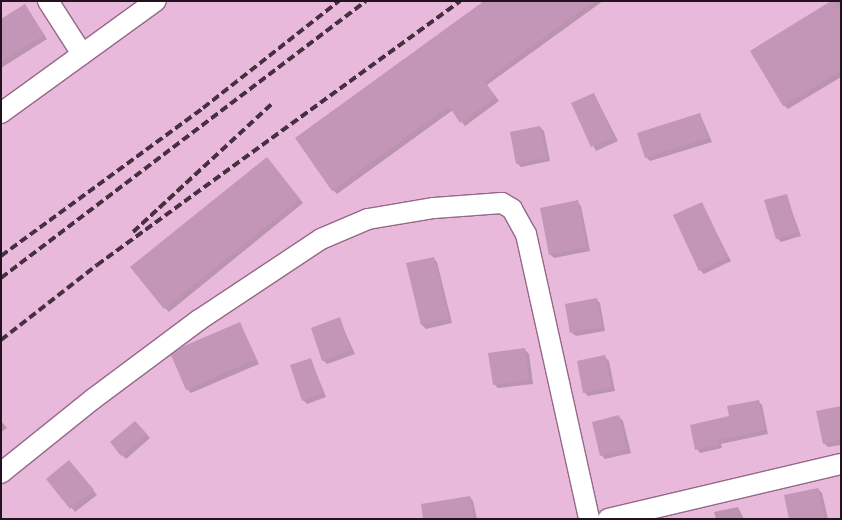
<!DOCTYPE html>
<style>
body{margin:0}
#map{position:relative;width:842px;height:520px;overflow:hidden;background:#e9b9db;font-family:Helvetica,sans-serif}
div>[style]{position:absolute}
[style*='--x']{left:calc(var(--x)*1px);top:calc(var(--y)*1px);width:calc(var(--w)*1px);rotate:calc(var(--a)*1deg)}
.shadow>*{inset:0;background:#0003}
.building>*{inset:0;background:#c395b7}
.roads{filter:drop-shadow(1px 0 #946888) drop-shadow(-1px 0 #946888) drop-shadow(0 1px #946888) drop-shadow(0 -1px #946888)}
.minor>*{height:20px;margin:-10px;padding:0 10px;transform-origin:10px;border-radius:10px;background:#fff}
.rail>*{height:4px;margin-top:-2px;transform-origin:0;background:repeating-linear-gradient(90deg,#463040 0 8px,transparent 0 12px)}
span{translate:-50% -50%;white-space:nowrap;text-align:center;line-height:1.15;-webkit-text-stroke:5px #e9b9db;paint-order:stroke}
.frame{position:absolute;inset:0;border:2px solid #23121f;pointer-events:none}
</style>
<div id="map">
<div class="shadow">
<div style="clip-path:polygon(486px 1px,603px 1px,487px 85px,499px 101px,465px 126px,453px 110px,337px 194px,333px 190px)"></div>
<div style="clip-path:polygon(831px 1px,841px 1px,841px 77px,788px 109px,784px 105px)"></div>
<div style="clip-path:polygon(25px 5px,47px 39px,1px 68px,1px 20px)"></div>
<div style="clip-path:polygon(594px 94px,618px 141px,596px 151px,572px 104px)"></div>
<div style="clip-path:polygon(700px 114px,712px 142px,650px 161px,646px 157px)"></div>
<div style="clip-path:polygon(540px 127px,544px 131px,550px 161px,521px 167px,517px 163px)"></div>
<div style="clip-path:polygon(270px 163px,303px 203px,169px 312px,165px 308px)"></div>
<div style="clip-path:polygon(786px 195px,801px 236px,781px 242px,777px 238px)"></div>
<div style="clip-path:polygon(577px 202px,581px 206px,590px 251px,554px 258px,550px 254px)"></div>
<div style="clip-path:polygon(701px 203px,731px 261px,704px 274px,700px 270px)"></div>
<div style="clip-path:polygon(433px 258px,437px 262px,452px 323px,426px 329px,422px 325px,408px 264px)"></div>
<div style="clip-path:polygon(596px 299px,600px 303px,605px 331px,576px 336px,572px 333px)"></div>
<div style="clip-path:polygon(339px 319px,355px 354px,327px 364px,323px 360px)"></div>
<div style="clip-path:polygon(240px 323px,259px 364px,191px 393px,187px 389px)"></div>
<div style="clip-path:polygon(525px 350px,529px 354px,533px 384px,498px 388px,494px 384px)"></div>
<div style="clip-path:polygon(605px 357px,609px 361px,615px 391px,588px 396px,584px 392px)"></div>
<div style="clip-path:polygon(311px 360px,326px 397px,307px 404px,303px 400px)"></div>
<div style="clip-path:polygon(758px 401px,762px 405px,768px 434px,721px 444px,722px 448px,700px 453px,697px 449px,731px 417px)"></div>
<div style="clip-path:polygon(841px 407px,841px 445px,828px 447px,824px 443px)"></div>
<div style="clip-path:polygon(619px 417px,623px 421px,631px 453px,605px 459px,601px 455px)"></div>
<div style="clip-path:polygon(1px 421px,7px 428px,1px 432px)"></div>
<div style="clip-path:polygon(139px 426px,150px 438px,126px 459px,122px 455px)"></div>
<div style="clip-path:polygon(73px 466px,97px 495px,75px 512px,48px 479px)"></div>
<div style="clip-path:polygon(818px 489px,822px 493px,828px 519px,790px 519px)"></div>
<div style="clip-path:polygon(470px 497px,473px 501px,477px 519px,424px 519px)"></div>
<div style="clip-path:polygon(738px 507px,744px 519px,716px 519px,714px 512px)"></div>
</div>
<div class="building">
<div style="clip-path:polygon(484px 1px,594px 1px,484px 81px,496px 97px,460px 123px,449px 106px,332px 191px,295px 138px)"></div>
<div style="clip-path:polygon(831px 1px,834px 1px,841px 11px,841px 71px,783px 106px,750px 51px)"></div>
<div style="clip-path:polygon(25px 4px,44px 35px,1px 62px,1px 19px)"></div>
<div style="clip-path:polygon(594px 93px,614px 137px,591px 147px,571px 103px)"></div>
<div style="clip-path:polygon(700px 113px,708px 138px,645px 158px,637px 133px)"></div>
<div style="clip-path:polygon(540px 126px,547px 158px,516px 164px,510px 132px)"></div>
<div style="clip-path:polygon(267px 157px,300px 199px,164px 309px,130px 267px)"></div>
<div style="clip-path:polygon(787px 194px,798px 232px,776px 239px,764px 200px)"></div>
<div style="clip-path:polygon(578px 200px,587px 247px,549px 255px,540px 208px)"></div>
<div style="clip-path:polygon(702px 202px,728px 257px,699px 271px,673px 215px)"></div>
<div style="clip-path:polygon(434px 257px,449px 319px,421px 325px,406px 263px)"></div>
<div style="clip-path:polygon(597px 298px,602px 327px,570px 333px,565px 304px)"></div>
<div style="clip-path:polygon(340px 317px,351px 350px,322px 361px,311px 328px)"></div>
<div style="clip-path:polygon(240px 322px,256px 359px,186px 390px,171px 355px,184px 346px)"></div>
<div style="clip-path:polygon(525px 348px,529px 380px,493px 385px,488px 353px)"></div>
<div style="clip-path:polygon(605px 355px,612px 387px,583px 393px,577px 361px)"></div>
<div style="clip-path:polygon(311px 358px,323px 393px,302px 401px,290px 365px)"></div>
<div style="clip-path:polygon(759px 400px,765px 430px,718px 440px,719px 444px,695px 450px,690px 425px,729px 416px,727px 406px)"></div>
<div style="clip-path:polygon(841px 406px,841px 440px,823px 444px,816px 411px)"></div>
<div style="clip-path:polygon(619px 415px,627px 449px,600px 456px,592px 422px)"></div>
<div style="clip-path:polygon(135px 421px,147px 434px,121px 456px,110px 442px)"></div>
<div style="clip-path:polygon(69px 460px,94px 490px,70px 509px,46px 479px)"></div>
<div style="clip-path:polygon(818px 488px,825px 519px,789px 519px,784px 495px)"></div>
<div style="clip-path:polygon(470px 496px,474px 519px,423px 519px,421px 504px)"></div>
</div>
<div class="roads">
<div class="minor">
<div style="--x:48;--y:1;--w:63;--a:57.3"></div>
<div style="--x:1;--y:113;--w:191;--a:-35.9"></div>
<div style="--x:1;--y:473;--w:118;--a:-38.8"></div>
<div style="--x:93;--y:399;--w:132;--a:-36.7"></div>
<div style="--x:199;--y:320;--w:146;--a:-33.6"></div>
<div style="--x:321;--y:239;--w:51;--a:-23.1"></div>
<div style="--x:368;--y:219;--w:67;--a:-9.5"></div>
<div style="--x:434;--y:208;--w:68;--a:-4.2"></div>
<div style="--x:502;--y:203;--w:12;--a:31"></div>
<div style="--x:512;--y:209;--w:29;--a:61"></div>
<div style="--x:526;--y:234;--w:292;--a:77.5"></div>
<div style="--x:608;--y:519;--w:239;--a:-13.3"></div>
</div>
</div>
<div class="rail">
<div style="--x:133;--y:232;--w:192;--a:-42.7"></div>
<div style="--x:1;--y:256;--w:250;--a:-36.2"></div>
<div style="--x:203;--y:108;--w:173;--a:-38.2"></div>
<div style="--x:1;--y:278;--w:458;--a:-37.2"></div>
<div style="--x:1;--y:340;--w:122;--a:-38"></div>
<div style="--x:97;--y:265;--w:449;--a:-36"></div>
</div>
<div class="frame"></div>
</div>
